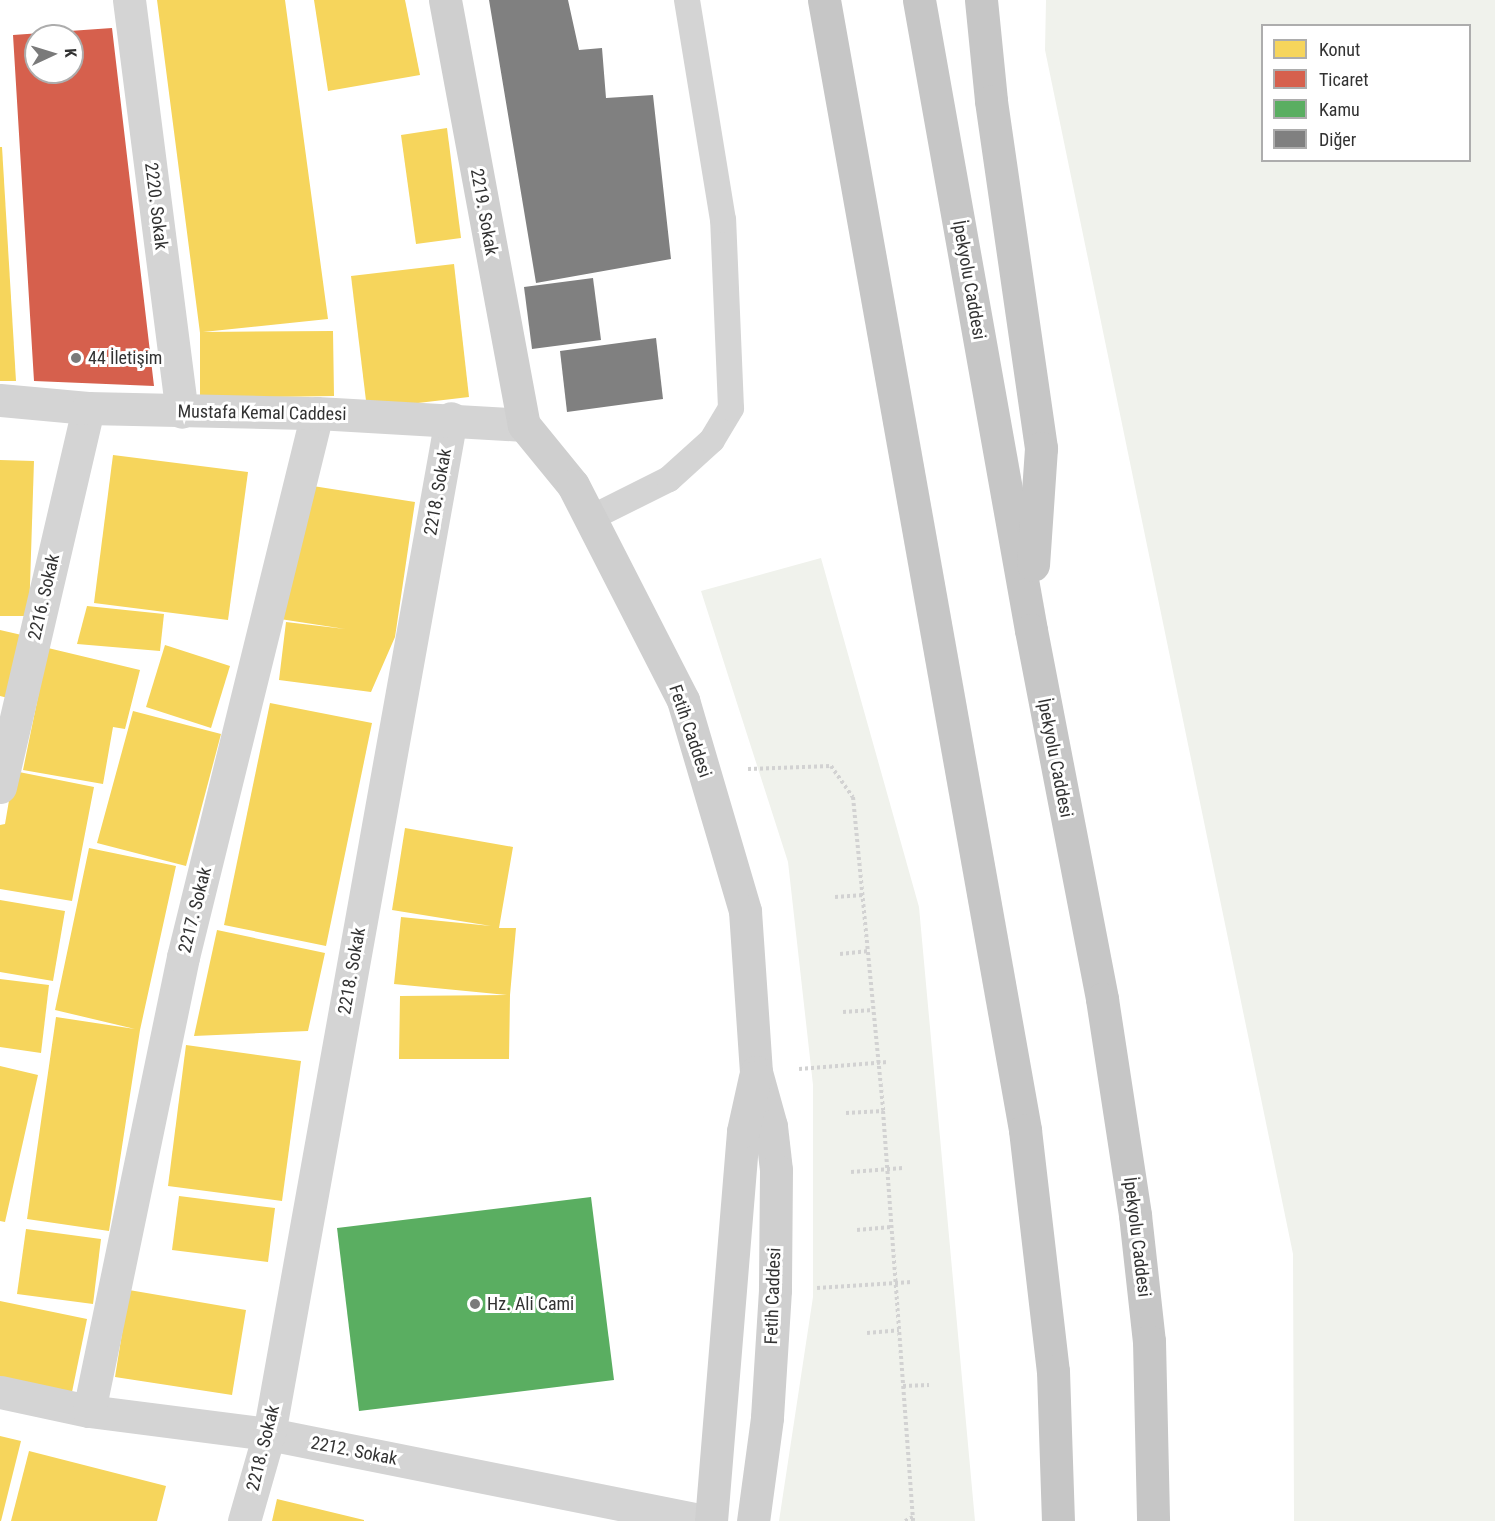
<!DOCTYPE html>
<meta charset="utf-8">
<style>
body{margin:0}
#map{position:relative;width:1495px;height:1521px;overflow:hidden;background:#fff;font-family:"Roboto Condensed",sans-serif}
div>[style]{position:absolute}
[style*='--x']{left:calc(var(--x)*1px);top:calc(var(--y)*1px);width:calc(var(--w)*1px);rotate:calc(var(--a)*1deg)}
.green>*{inset:0;background:#f0f2ec}
.homes>*{inset:0;background:#f6d55c}
.shops>*{inset:0;background:#d6604d}
.public>*{inset:0;background:#5aae61}
.building>*{inset:0;background:#808080}
.path>*{height:4px;margin-top:-2px;transform-origin:0;background:repeating-linear-gradient(90deg,#d2d2d2 0 3px,transparent 0 6px)}
.service>*{height:26px;margin:-13px;padding:0 13px;transform-origin:13px;border-radius:13px;background:#d4d4d4}
.minor>*{height:33px;margin:-16.5px;padding:0 16.5px;transform-origin:16.5px;border-radius:16.5px;background:#d4d4d4}
.tertiary>*{height:33px;margin:-16.5px;padding:0 16.5px;transform-origin:16.5px;border-radius:16.5px;background:#d4d4d4}
.secondary>*{height:33px;margin:-16.5px;padding:0 16.5px;transform-origin:16.5px;border-radius:16.5px;background:#cfcfcf}
.trunk>*{height:33px;margin:-16.5px;padding:0 16.5px;transform-origin:16.5px;border-radius:16.5px;background:#c6c6c6}
.dots>*{width:16px;height:16px;translate:-50% -50%;box-sizing:border-box;border:3px solid #fff;border-radius:50%}
span{translate:-50% -50%;white-space:nowrap;text-align:center;line-height:1.15;-webkit-text-stroke:6px #fff;paint-order:stroke}
.street-label{font-size:18px;color:#323232}
.poi-label{font-size:18px;color:#323232}
.left{translate:0 -50%;text-align:left}
.legend{position:absolute;left:1261px;top:24px;width:210px;height:138px;box-sizing:border-box;background:#fff;border:2px solid #adadad;margin:0;padding:8px 10px;list-style:none;font-size:18px;color:#323232}
.legend li{display:flex;align-items:center;gap:12px;height:30px}
.legend b{width:30px;border:2px solid #adadad}
.north{position:absolute;left:24px;top:24px;width:60px;height:60px;box-sizing:border-box;background:#fff;border:2px solid #adadad;border-radius:50%;rotate:86deg;font-size:16px;font-weight:700;line-height:24px;text-align:center;color:#323232}
.north::after{content:'';display:block;margin:auto;width:21px;height:27px;background:#7a7a7a;clip-path:polygon(50% 0,100% 100%,50% 72%,0 100%)}
</style>
<div id="map">
<div class="green">
<div style="clip-path:polygon(evenodd,1046px 0,1495px 0,1495px 1521px,1294px 1521px,1293px 1254px,1045px 50px,1046px 0,1262px 26px,1470px 26px,1470px 160px,1262px 160px,1262px 26px)"></div>
<div style="clip-path:polygon(821px 558px,919px 907px,975px 1521px,779px 1521px,813px 1297px,813px 1085px,788px 862px,701px 591px)"></div>
</div>
<div class="homes">
<div style="clip-path:polygon(157px 0,285px 0,328px 319px,203px 332px,333px 331px,334px 396px,200px 398px,200px 333px)"></div>
<div style="clip-path:polygon(314px 0,405px 0,420px 75px,328px 91px)"></div>
<div style="clip-path:polygon(447px 128px,461px 238px,416px 244px,401px 135px)"></div>
<div style="clip-path:polygon(0 147px,2px 147px,16px 381px,0 381px)"></div>
<div style="clip-path:polygon(454px 264px,469px 397px,367px 409px,351px 276px)"></div>
<div style="clip-path:polygon(113px 455px,248px 472px,228px 620px,94px 603px)"></div>
<div style="clip-path:polygon(0 460px,34px 461px,29px 616px,0 616px)"></div>
<div style="clip-path:polygon(300px 484px,415px 502px,395px 637px,371px 692px,279px 680px,286px 622px,345px 629px,280px 619px)"></div>
<div style="clip-path:polygon(87px 606px,164px 614px,160px 651px,77px 644px)"></div>
<div style="clip-path:polygon(0 630px,26px 636px,12px 699px,0 696px)"></div>
<div style="clip-path:polygon(165px 645px,230px 666px,211px 728px,146px 707px)"></div>
<div style="clip-path:polygon(48px 648px,140px 670px,125px 729px,113px 727px,103px 784px,23px 770px)"></div>
<div style="clip-path:polygon(270px 703px,372px 723px,326px 946px,224px 925px)"></div>
<div style="clip-path:polygon(133px 711px,221px 734px,186px 866px,97px 843px)"></div>
<div style="clip-path:polygon(14px 771px,94px 787px,72px 901px,0 889px,0 825px,5px 824px)"></div>
<div style="clip-path:polygon(405px 828px,513px 847px,499px 928px,516px 928px,510px 995px,509px 1059px,399px 1059px,400px 996px,507px 995px,394px 984px,401px 917px,491px 926px,392px 910px)"></div>
<div style="clip-path:polygon(89px 848px,176px 866px,140px 1030px,109px 1231px,27px 1219px,56px 1017px,135px 1029px,55px 1010px)"></div>
<div style="clip-path:polygon(0 900px,65px 911px,53px 981px,0 972px)"></div>
<div style="clip-path:polygon(217px 930px,325px 953px,308px 1031px,194px 1036px)"></div>
<div style="clip-path:polygon(0 979px,49px 985px,41px 1053px,0 1047px)"></div>
<div style="clip-path:polygon(186px 1045px,301px 1061px,282px 1201px,168px 1186px)"></div>
<div style="clip-path:polygon(0 1066px,38px 1075px,5px 1222px,0 1221px)"></div>
<div style="clip-path:polygon(179px 1196px,275px 1208px,268px 1262px,172px 1250px)"></div>
<div style="clip-path:polygon(26px 1229px,101px 1239px,93px 1304px,17px 1294px)"></div>
<div style="clip-path:polygon(129px 1290px,246px 1310px,232px 1395px,115px 1377px)"></div>
<div style="clip-path:polygon(0 1301px,87px 1319px,72px 1392px,0 1377px)"></div>
<div style="clip-path:polygon(0 1436px,21px 1441px,1px 1521px,0 1521px)"></div>
<div style="clip-path:polygon(29px 1451px,166px 1486px,157px 1521px,11px 1521px)"></div>
<div style="clip-path:polygon(277px 1499px,364px 1520px,364px 1521px,272px 1521px)"></div>
</div>
<div class="shops">
<div style="clip-path:polygon(evenodd,112px 28px,154px 386px,34px 381px,13px 35px,112px 28px,36px 36px,72px 36px,72px 72px,36px 72px,36px 36px)"></div>
</div>
<div class="public">
<div style="clip-path:polygon(591px 1197px,614px 1380px,359px 1411px,337px 1228px)"></div>
</div>
<div class="building">
<div style="clip-path:polygon(489px 0,568px 0,579px 50px,602px 48px,606px 98px,653px 95px,671px 259px,536px 283px)"></div>
<div style="clip-path:polygon(593px 278px,601px 340px,532px 349px,524px 287px)"></div>
<div style="clip-path:polygon(656px 338px,663px 399px,567px 412px,560px 351px)"></div>
</div>
<div class="path">
<div style="--x:748;--y:769;--w:83;--a:-2.1"></div>
<div style="--x:831;--y:766;--w:38;--a:55"></div>
<div style="--x:853;--y:797;--w:315;--a:84.5"></div>
<div style="--x:883;--y:1111;--w:411;--a:85.8"></div>
<div style="--x:835;--y:897;--w:29;--a:-4"></div>
<div style="--x:840;--y:954;--w:29;--a:-6"></div>
<div style="--x:843;--y:1012;--w:30;--a:-4"></div>
<div style="--x:799;--y:1069;--w:89;--a:-4.5"></div>
<div style="--x:846;--y:1113;--w:37;--a:-3"></div>
<div style="--x:851;--y:1172;--w:52;--a:-4.4"></div>
<div style="--x:857;--y:1230;--w:34;--a:-5"></div>
<div style="--x:817;--y:1288;--w:95;--a:-3.6"></div>
<div style="--x:867;--y:1333;--w:32;--a:-5"></div>
<div style="--x:903;--y:1386;--w:26;--a:-2"></div>
<div style="--x:905;--y:1521;--w:9;--a:-27"></div>
</div>
<div class="service">
<div style="--x:591;--y:518;--w:87;--a:-26.6"></div>
<div style="--x:669;--y:479;--w:58;--a:-42.2"></div>
<div style="--x:712;--y:440;--w:37;--a:-59"></div>
<div style="--x:731;--y:408;--w:188;--a:-92.4"></div>
<div style="--x:723;--y:220;--w:223;--a:-99.3"></div>
</div>
<div class="minor">
<div style="--x:129;--y:0;--w:415;--a:82.7"></div>
<div style="--x:0;--y:787;--w:389;--a:-76.9"></div>
<div style="--x:0;--y:1392;--w:91;--a:12.1"></div>
<div style="--x:89;--y:1411;--w:181;--a:7.3"></div>
<div style="--x:269;--y:1434;--w:445;--a:11.3"></div>
<div style="--x:89;--y:1411;--w:464;--a:-78.3"></div>
<div style="--x:183;--y:957;--w:560;--a:-76.16"></div>
<div style="--x:244;--y:1521;--w:91;--a:-74"></div>
<div style="--x:269;--y:1434;--w:1032;--a:-79.84"></div>
</div>
<div class="tertiary">
<div style="--x:0;--y:400;--w:88;--a:5.2"></div>
<div style="--x:88;--y:408;--w:229;--a:1.3"></div>
<div style="--x:317;--y:413;--w:207;--a:3.3"></div>
</div>
<div class="secondary">
<div style="--x:445;--y:0;--w:432;--a:79.5"></div>
<div style="--x:524;--y:425;--w:77;--a:50.8"></div>
<div style="--x:573;--y:485;--w:242;--a:62.9"></div>
<div style="--x:683;--y:700;--w:220;--a:73.6"></div>
<div style="--x:745;--y:911;--w:161;--a:86.1"></div>
<div style="--x:756;--y:1072;--w:56;--a:74.5"></div>
<div style="--x:771;--y:1126;--w:44;--a:83.5"></div>
<div style="--x:776;--y:1170;--w:120;--a:90.5"></div>
<div style="--x:775;--y:1290;--w:128;--a:93.6"></div>
<div style="--x:767;--y:1418;--w:104;--a:97.7"></div>
<div style="--x:711;--y:1521;--w:391;--a:-85.3"></div>
<div style="--x:743;--y:1131;--w:55;--a:-77.5"></div>
</div>
<div class="trunk">
<div style="--x:824;--y:0;--w:1148;--a:79.91"></div>
<div style="--x:1025;--y:1130;--w:243;--a:83.4"></div>
<div style="--x:1053;--y:1371;--w:150;--a:88.1"></div>
<div style="--x:919;--y:0;--w:640;--a:79.92"></div>
<div style="--x:1031;--y:630;--w:376;--a:79.1"></div>
<div style="--x:1102;--y:999;--w:219;--a:81.3"></div>
<div style="--x:1135;--y:1215;--w:127;--a:83.7"></div>
<div style="--x:1149;--y:1341;--w:180;--a:88.7"></div>
<div style="--x:981;--y:0;--w:101;--a:84.3"></div>
<div style="--x:991;--y:101;--w:351;--a:81.8"></div>
<div style="--x:1041;--y:448;--w:117;--a:93.9"></div>
</div>
<div class="dots">
<div style="left:76px;top:358px;background:#7a7a7a"></div>
<div style="left:475px;top:1304px;background:#7a7a7a"></div>
</div>
<div class="street-label">
<span style="left:156px;top:206px;rotate:83deg">2220. Sokak</span>
<span style="left:484px;top:212px;rotate:80deg">2219. Sokak</span>
<span style="left:969px;top:280px;rotate:80deg">İpekyolu Caddesi</span>
<span style="left:262px;top:413px;rotate:1deg">Mustafa Kemal Caddesi</span>
<span style="left:438px;top:492px;rotate:-80deg">2218. Sokak</span>
<span style="left:44px;top:597px;rotate:-77deg">2216. Sokak</span>
<span style="left:690px;top:731px;rotate:71deg">Fetih Caddesi</span>
<span style="left:1055px;top:758px;rotate:79deg">İpekyolu Caddesi</span>
<span style="left:195px;top:910px;rotate:-76deg">2217. Sokak</span>
<span style="left:352px;top:971px;rotate:-80deg">2218. Sokak</span>
<span style="left:1137px;top:1237px;rotate:83deg">İpekyolu Caddesi</span>
<span style="left:773px;top:1296px;rotate:-88deg">Fetih Caddesi</span>
<span style="left:263px;top:1448px;rotate:-76deg">2218. Sokak</span>
<span style="left:354px;top:1451px;rotate:11deg">2212. Sokak</span>
</div>
<div class="poi-label">
<span class="left" style="left:88px;top:358px">44 İletişim</span>
<span class="left" style="left:487px;top:1304px">Hz. Ali Cami</span>
</div>
<ul class="legend">
<li><b style="height:16px;background:#f6d55c"></b>Konut</li>
<li><b style="height:16px;background:#d6604d"></b>Ticaret</li>
<li><b style="height:16px;background:#5aae61"></b>Kamu</li>
<li><b style="height:16px;background:#808080"></b>Diğer</li>
</ul>
<div class="north">K</div>
</div>
